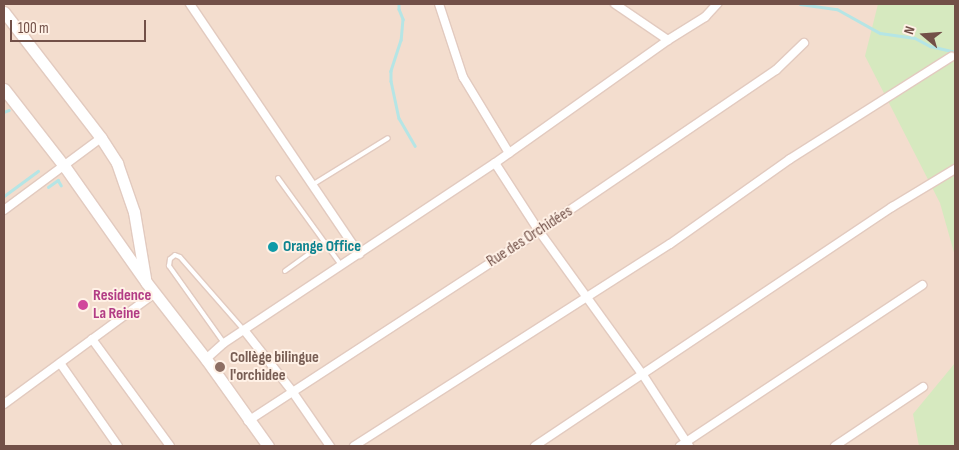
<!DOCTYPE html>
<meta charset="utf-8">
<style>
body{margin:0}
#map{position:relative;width:959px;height:450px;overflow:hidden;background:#fcede0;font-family:"Sofia Sans Condensed",sans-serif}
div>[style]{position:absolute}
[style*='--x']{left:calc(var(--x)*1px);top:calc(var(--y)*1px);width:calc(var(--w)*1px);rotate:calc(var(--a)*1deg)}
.residential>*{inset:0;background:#f3ddce;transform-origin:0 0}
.green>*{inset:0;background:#d6e9bf}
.stream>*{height:2.5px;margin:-1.25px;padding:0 1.25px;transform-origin:1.25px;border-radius:1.25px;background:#b5e5e5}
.roads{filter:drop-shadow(1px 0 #e2cabf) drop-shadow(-1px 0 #e2cabf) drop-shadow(0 1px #e2cabf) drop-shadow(0 -1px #e2cabf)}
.lane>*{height:4px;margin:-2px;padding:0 2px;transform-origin:2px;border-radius:2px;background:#fff}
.street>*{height:8px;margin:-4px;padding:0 4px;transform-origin:4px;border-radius:4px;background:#fff}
.secondary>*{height:11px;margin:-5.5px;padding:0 5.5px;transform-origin:5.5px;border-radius:5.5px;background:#fff}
.dots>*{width:14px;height:14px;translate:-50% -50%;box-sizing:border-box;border:2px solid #fff1e6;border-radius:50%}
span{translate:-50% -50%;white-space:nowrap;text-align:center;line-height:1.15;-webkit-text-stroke:4px #fff1e6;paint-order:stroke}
.street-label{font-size:16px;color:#725048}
.culture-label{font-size:16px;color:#0d838f;font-weight:700}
.left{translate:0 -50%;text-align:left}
.hotel-label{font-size:16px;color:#b23c85;font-weight:700}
.education-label{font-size:16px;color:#785e54;font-weight:700}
.frame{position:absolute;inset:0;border:5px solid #725048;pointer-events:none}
.north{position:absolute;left:899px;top:10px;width:50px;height:50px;-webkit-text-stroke:4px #fff1e6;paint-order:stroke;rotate:288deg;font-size:14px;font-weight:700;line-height:20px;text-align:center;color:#725048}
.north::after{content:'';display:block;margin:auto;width:18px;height:22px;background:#725048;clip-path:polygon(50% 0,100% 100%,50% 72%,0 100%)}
.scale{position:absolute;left:10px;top:20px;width:136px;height:22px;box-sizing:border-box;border:2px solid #725048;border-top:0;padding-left:6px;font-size:15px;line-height:18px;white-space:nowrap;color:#725048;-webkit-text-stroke:4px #fff1e6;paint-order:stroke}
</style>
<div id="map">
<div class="residential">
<i style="left:4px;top:4px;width:951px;height:442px"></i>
</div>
<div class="green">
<i style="clip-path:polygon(878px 4px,955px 4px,955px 256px,940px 203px,865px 56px)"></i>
<i style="clip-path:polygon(955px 363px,955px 446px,919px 446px,913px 414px)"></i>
</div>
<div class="stream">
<i style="--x:399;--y:4;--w:5;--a:90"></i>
<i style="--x:399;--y:9;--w:11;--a:68"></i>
<i style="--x:403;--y:19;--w:21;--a:95"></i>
<i style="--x:401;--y:40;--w:33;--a:108"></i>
<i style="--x:391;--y:71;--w:10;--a:90"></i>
<i style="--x:391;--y:81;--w:38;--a:78"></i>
<i style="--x:399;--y:118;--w:32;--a:60"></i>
<i style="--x:800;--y:4;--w:37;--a:8"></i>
<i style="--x:837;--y:9;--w:49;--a:29.2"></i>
<i style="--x:880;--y:33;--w:35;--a:8"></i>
<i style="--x:915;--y:38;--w:17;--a:28"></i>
<i style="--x:930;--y:46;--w:26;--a:13"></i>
<i style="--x:4;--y:112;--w:5;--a:-22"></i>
<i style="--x:48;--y:187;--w:12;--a:-35"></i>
<i style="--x:58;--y:180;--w:6;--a:59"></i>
<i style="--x:4;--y:196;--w:42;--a:-36.3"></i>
</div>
<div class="roads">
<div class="lane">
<i style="--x:278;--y:178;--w:107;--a:54.1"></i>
<i style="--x:312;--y:185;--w:89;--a:-31.7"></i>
<i style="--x:285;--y:271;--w:49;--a:-35.9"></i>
<i style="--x:224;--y:343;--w:95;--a:-125.5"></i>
<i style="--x:169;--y:266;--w:7;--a:-82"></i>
<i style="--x:170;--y:259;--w:6;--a:-39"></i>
<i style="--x:175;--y:255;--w:5;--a:22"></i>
<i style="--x:180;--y:257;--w:97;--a:48.8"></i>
</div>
<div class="street">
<i style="--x:190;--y:4;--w:302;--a:55.9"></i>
<i style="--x:439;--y:4;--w:77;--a:71.8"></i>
<i style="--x:463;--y:77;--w:89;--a:58.8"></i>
<i style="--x:615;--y:4;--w:64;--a:34.2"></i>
<i style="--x:495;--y:163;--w:81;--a:57.1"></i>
<i style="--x:539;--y:231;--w:178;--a:54.2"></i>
<i style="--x:643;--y:375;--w:85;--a:57.1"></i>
<i style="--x:4;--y:210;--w:121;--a:-36.6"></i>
<i style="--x:244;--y:330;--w:78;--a:51.8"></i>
<i style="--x:292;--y:391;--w:67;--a:55.4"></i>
<i style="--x:92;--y:339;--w:132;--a:53.9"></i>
<i style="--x:206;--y:359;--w:24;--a:-42"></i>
<i style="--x:224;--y:343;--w:325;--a:-33.6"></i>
<i style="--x:495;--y:163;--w:212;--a:-35.4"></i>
<i style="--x:668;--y:40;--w:44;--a:-31.9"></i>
<i style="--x:705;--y:17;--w:18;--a:-47"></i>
<i style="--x:60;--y:363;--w:101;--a:55.1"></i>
<i style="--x:4;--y:404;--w:186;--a:-36.3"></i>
<i style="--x:248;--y:421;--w:348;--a:-33.1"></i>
<i style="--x:539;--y:231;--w:287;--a:-34.2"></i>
<i style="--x:776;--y:70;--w:39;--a:-44"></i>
<i style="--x:354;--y:446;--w:375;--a:-32.6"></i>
<i style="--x:670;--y:244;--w:147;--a:-35.3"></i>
<i style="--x:790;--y:159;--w:191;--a:-32.4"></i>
<i style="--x:535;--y:446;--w:430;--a:-33.8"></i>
<i style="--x:892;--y:207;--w:74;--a:-31.1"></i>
<i style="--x:680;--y:446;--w:291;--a:-33.6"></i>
<i style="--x:835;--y:446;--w:106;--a:-33.8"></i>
</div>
<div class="secondary">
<i style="--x:4;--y:12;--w:159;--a:52.4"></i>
<i style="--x:101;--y:138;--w:30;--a:57"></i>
<i style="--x:117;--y:163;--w:52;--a:70.9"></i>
<i style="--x:134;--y:212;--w:67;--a:80.5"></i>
<i style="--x:4;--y:89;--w:99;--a:52"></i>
<i style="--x:65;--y:167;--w:141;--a:54.8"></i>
<i style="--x:146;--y:282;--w:98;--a:52.1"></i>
<i style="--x:206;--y:359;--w:107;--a:54.5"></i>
</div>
</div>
<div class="dots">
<i style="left:273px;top:247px;background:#0f9aa8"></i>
<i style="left:83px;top:305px;background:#d1479c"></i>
<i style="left:220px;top:367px;background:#8d6e63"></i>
</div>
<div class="street-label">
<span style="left:530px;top:237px;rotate:-33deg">Rue des Orchidées</span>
</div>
<div class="culture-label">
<span class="left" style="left:283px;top:247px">Orange Office</span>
</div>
<div class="hotel-label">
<span class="left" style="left:93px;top:305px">Residence<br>La Reine</span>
</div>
<div class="education-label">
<span class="left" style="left:230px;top:367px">Collège bilingue<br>l'orchidee</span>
</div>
<div class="frame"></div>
<div class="north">N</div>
<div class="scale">100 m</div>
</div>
